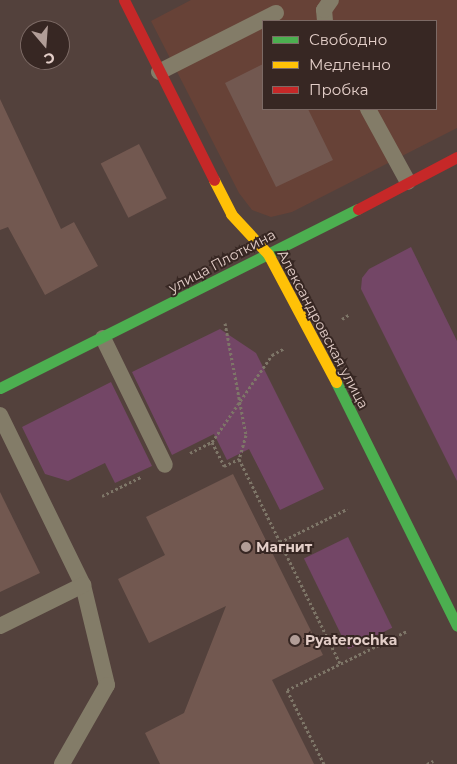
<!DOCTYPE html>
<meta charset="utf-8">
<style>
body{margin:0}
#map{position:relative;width:457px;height:764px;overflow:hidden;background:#53413c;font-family:Montserrat,sans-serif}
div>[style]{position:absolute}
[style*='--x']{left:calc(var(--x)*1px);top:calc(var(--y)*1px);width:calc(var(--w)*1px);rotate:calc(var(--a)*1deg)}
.built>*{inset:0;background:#674237}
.green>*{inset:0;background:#734666;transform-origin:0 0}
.building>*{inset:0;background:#725850;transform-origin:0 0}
.path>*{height:3px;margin-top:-1.5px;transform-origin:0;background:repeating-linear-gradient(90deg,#7e7668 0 2.5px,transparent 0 5px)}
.lane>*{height:16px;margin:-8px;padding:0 8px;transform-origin:8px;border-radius:8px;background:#837c68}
.fast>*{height:11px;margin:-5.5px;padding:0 5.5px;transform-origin:5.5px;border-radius:5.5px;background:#4caf50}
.slow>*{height:11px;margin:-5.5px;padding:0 5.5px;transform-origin:5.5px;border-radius:5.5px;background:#ffc107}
.jam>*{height:11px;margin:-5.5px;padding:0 5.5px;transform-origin:5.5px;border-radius:5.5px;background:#c62828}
.dots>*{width:14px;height:14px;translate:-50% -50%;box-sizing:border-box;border:2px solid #372723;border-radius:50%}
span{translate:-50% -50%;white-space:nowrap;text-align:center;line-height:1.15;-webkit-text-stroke:4px #372723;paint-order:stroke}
.street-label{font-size:14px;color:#e3cec8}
.poi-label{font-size:14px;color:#e3cec8;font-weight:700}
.left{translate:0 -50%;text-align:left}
.legend{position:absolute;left:262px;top:20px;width:175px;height:90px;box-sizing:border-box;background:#372723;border:1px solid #7c6a65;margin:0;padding:6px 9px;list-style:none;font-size:15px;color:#e3cec8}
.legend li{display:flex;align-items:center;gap:10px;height:25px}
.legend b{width:25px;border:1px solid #7c6a65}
.north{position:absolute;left:20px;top:20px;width:50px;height:50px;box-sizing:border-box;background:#372723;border:1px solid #7c6a65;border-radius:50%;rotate:162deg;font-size:14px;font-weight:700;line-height:20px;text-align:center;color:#e3cec8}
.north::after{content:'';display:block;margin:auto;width:18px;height:22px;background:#b19d97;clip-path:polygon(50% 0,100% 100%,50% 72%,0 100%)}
</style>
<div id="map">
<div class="built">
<i style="clip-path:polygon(evenodd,191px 0,457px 0,457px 128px,292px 212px,271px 217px,252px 210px,239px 193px,151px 21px,191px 0,263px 21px,436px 21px,436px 109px,263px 109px,263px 21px)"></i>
</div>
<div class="green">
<i style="clip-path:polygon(411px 247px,457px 341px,457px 481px,361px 289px,362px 278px,369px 269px)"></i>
<i style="clip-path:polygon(220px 329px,256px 353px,324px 489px,280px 510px,249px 449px,227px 460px,214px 434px,172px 455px,132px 372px)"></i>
<i style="clip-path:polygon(111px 382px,152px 466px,115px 483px,105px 463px,68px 481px,45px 474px,22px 427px)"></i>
<i style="left:348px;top:537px;width:101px;height:49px;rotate:64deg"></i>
</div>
<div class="building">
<i style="clip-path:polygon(263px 64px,263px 109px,308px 109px,333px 160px,276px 187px,225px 83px)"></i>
<i style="clip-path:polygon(0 99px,61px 229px,74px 222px,98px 266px,45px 295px,8px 227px,0 230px)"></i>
<i style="left:139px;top:144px;width:61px;height:43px;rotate:63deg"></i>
<i style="clip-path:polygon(233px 474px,323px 655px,272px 680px,314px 764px,160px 764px,145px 733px,184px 713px,226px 606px,149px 643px,118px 579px,165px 555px,146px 517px)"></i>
<i style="clip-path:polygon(0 492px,40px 573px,0 592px)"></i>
</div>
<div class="path">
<i style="--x:342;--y:319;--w:9;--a:-32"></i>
<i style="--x:225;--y:323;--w:114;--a:79.4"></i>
<i style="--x:246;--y:435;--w:25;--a:106"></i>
<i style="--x:239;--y:459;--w:228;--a:63.7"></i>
<i style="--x:212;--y:442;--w:106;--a:-55.4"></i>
<i style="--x:272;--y:355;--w:13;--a:-29"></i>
<i style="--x:190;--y:453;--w:25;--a:-27"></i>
<i style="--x:212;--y:442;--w:27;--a:63"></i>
<i style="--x:224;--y:466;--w:17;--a:-25"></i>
<i style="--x:102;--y:496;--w:43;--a:-26"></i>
<i style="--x:280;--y:542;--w:75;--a:-26.2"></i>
<i style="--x:324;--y:764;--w:83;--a:-116.6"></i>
<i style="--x:287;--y:690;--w:134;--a:-26.2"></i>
<i style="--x:427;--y:764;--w:7;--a:-27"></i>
</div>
<div class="lane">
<i style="--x:325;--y:21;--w:11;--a:-95"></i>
<i style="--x:324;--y:10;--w:12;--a:-55"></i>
<i style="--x:159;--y:72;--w:131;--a:-26.8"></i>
<i style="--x:368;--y:109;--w:83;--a:61.3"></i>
<i style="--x:103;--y:338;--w:141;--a:64"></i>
<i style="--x:0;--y:415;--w:189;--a:64"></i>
<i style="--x:83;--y:585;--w:103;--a:76.5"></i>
<i style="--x:107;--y:685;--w:91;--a:119.7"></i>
<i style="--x:0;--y:626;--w:93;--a:-26.3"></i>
</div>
<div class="fast">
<i style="--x:336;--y:382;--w:272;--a:63.6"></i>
<i style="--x:0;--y:388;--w:400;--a:-26.6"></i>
</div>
<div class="slow">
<i style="--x:214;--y:180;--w:38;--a:63"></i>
<i style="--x:231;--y:214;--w:54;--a:47.2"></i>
<i style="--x:268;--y:254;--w:145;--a:62"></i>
</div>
<div class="jam">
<i style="--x:124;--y:0;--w:201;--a:63.4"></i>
<i style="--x:358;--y:209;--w:112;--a:-27.7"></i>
</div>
<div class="dots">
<i style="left:246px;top:547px;background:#b19d97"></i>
<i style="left:295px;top:640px;background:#b19d97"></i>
</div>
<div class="street-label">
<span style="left:222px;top:261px;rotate:-28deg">улица Плоткина</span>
<span style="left:323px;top:329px;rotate:62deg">Александровская улица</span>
</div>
<div class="poi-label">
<span class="left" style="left:256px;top:547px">Магнит</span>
<span class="left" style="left:305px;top:640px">Pyaterochka</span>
</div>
<ul class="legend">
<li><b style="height:6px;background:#4caf50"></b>Свободно</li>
<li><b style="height:6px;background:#ffc107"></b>Медленно</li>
<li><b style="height:6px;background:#c62828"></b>Пробка</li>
</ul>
<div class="north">С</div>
</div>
